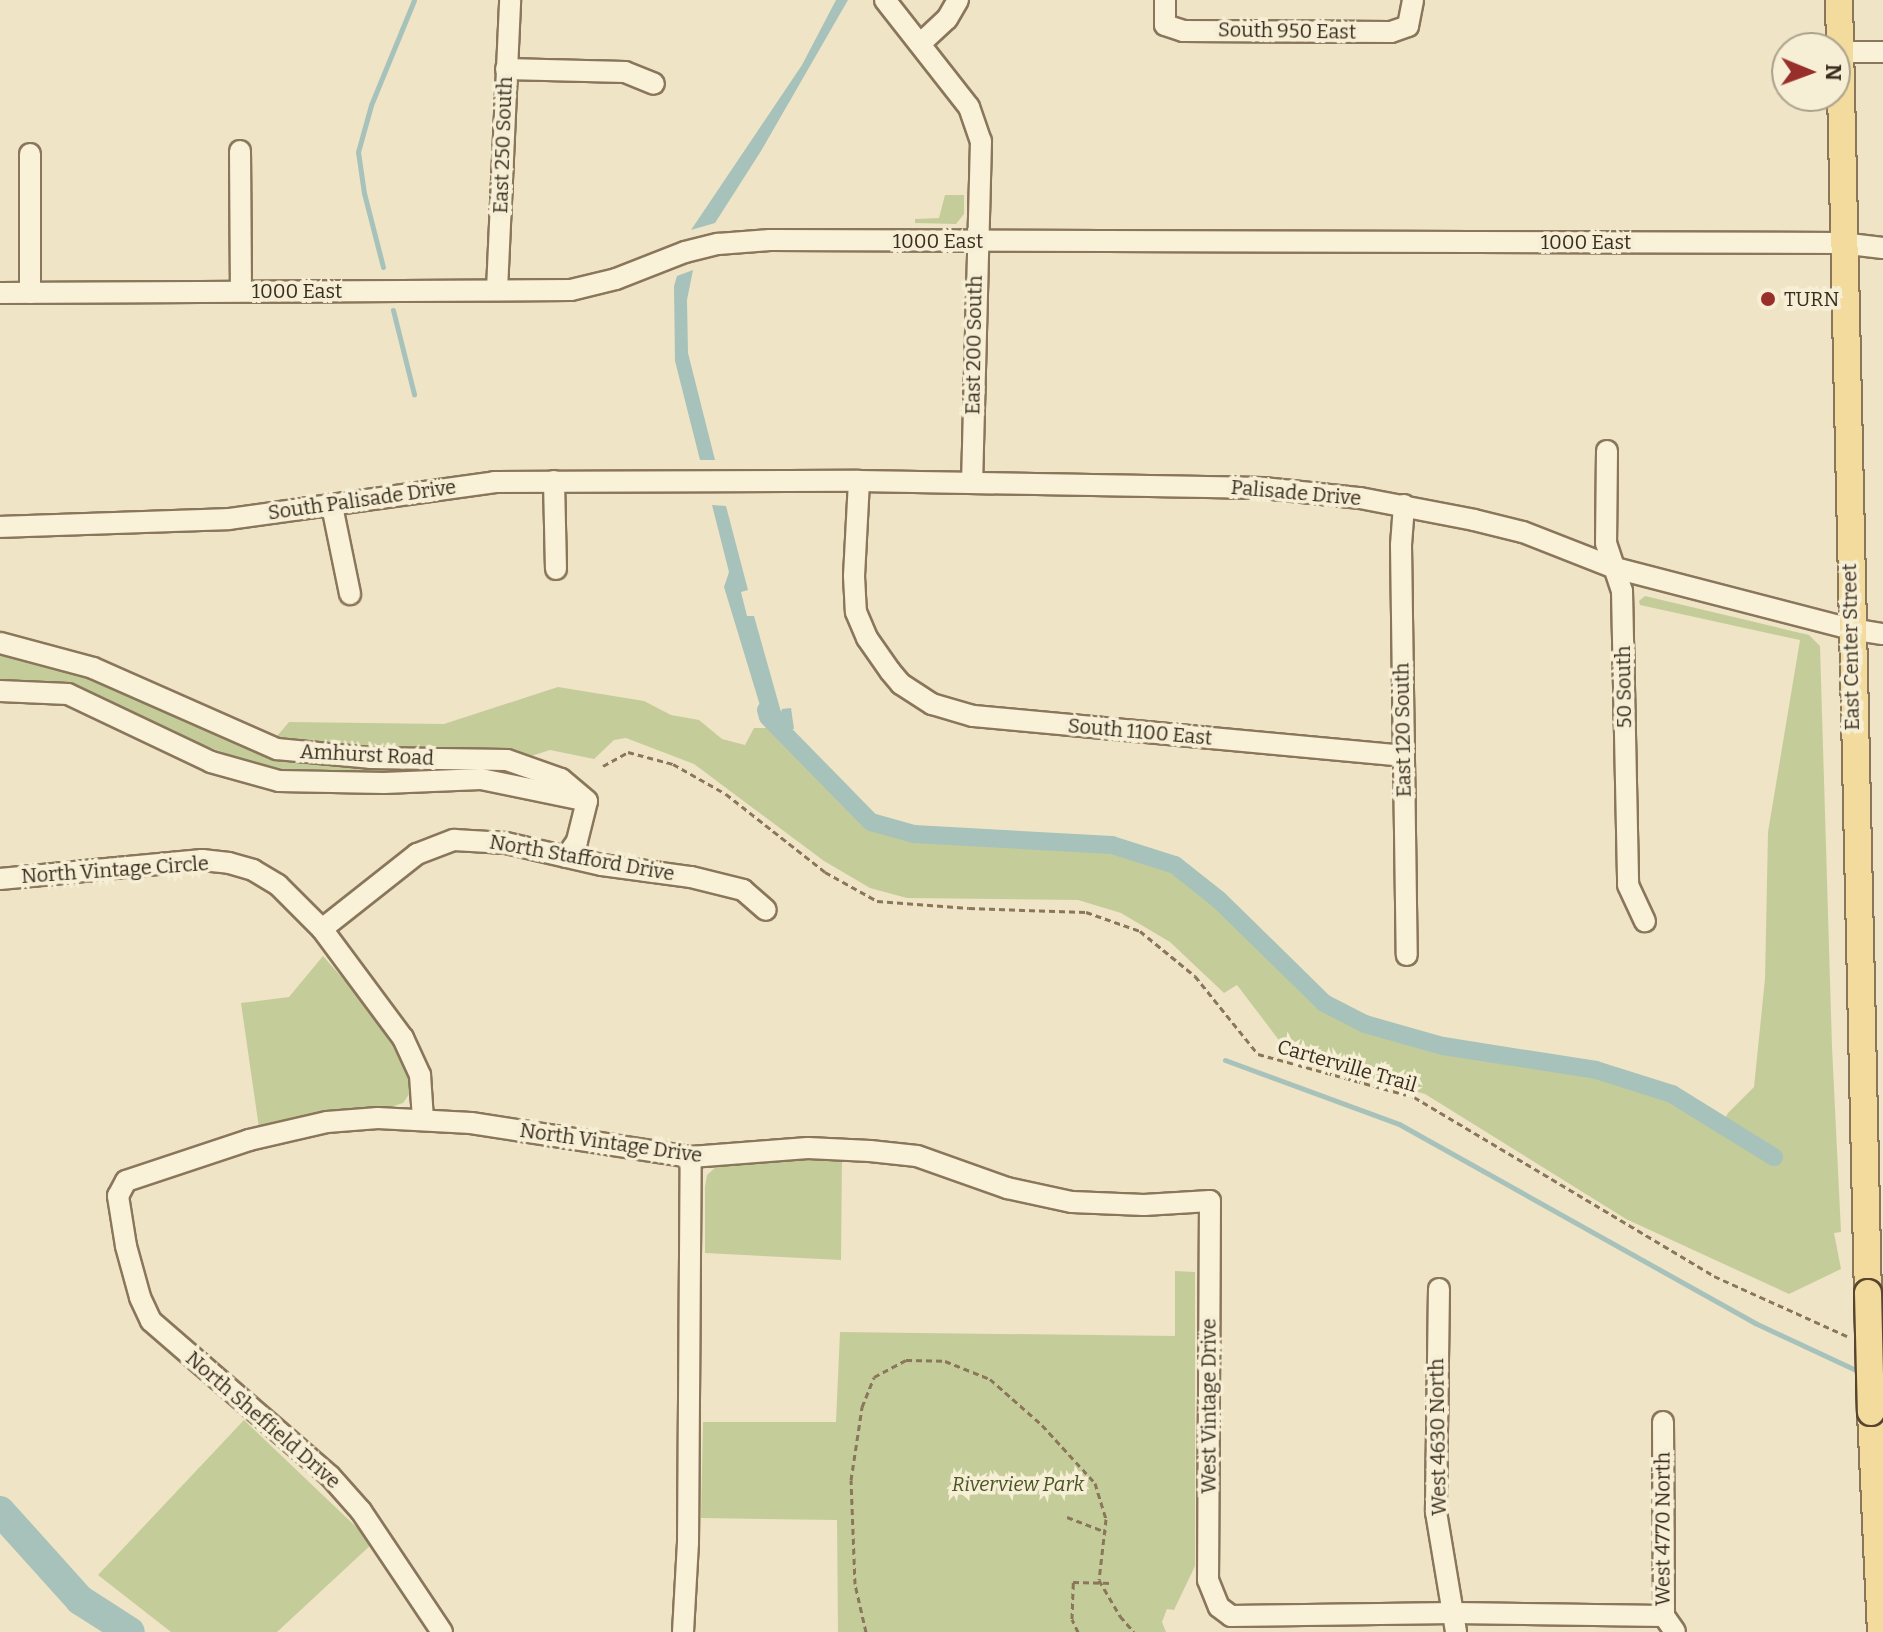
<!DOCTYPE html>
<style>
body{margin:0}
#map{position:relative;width:1883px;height:1632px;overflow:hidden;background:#efe4c5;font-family:Bitter,serif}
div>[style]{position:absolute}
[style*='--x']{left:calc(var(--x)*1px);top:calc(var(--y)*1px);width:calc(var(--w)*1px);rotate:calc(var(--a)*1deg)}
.green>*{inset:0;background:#c4cd99}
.water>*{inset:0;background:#a7c2bb}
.stream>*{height:5px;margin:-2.5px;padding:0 2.5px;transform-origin:2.5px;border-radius:2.5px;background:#a7c2bb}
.canal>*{height:18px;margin:-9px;padding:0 9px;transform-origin:9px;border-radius:9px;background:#a7c2bb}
.river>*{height:30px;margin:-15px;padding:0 15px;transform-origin:15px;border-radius:15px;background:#a7c2bb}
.path>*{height:3px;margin-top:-1.5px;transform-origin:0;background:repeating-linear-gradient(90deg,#8a765b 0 6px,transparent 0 10px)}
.roads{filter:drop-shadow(2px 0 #8a765b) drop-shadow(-2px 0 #8a765b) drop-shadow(0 2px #8a765b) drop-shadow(0 -2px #8a765b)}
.minor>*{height:20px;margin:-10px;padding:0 10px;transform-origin:10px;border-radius:10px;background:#f9f1d8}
.major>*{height:26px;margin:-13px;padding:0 13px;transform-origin:13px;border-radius:13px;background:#f2db9d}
.bridges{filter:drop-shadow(2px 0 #58442f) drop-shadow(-2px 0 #58442f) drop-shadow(0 2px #58442f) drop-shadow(0 -2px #58442f)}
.major-bridge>*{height:26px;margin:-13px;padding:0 13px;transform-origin:13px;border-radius:13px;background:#f2db9d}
.dots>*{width:22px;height:22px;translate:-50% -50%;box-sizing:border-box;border:4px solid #f6eed5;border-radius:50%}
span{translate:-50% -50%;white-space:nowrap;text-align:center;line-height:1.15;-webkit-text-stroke:7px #f6eed5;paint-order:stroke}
.street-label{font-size:20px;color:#3a2d1f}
.poi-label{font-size:20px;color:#3a2d1f}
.left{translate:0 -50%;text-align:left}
.park-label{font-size:20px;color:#485625;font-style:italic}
.north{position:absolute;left:1771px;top:32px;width:80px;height:80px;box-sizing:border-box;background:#f6eed5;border:2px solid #aba18c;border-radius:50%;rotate:91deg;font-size:22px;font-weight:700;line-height:32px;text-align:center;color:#3a2d1f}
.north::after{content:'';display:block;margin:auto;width:28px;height:36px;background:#992f2a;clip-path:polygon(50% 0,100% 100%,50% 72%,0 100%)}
</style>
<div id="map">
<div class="green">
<i style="clip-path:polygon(945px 195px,964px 195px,964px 214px,956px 224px,915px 223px,915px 219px,939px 218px)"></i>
<i style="clip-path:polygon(1645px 596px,1809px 635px,1820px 646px,1832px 1047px,1841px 1232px,1834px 1233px,1841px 1269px,1789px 1294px,1626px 1219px,1425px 1094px,1291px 1056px,1237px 985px,1224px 993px,1170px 942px,1121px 913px,1078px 900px,907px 898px,870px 888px,824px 861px,694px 764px,626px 738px,614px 740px,594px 759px,550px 750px,469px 776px,279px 775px,60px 687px,0 682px,0 652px,96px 675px,266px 749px,289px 722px,444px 724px,558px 687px,644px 701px,671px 715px,699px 720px,722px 739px,745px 745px,754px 728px,771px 728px,856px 815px,894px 834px,1109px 850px,1168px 868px,1200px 890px,1323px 1008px,1384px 1034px,1500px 1060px,1595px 1073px,1669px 1100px,1719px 1129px,1728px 1113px,1754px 1087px,1765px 979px,1768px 832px,1800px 640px,1640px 605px,1639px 601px)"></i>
<i style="clip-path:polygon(323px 956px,401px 1045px,414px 1082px,410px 1093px,403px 1103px,384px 1109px,259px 1128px,241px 1003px,289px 997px)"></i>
<i style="clip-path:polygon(819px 1156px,842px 1158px,841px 1260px,705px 1253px,705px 1187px,707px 1175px,716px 1167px,725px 1163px)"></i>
<i style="clip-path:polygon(1175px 1271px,1195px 1272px,1195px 1566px,1174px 1610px,1167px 1609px,1162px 1622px,1166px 1632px,838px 1632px,837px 1520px,701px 1518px,703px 1422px,836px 1422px,840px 1332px,1175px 1336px)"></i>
<i style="clip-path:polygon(244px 1420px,373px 1543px,277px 1632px,171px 1632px,98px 1575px)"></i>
</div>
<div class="water">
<i style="clip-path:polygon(836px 0,848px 0,761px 151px,715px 223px,691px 230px,802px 65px)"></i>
<i style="clip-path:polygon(693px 270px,687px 300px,688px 353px,715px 460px,700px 460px,675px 361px,674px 286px,677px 276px)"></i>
<i style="clip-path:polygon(712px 505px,726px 506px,748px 590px,741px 592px,747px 616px,754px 616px,781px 712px,782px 709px,791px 708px,794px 729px,771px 728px,762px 712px,724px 587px,729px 572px)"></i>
</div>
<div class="stream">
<i style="--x:383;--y:267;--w:76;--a:-104.4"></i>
<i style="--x:364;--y:193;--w:41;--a:-98.3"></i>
<i style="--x:358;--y:152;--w:49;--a:-74.5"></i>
<i style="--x:371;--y:105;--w:113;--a:-67.7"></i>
<i style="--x:393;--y:310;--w:87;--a:76"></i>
<i style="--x:1225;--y:1060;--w:185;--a:20.2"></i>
<i style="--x:1399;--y:1124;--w:408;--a:29.2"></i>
<i style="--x:1755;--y:1323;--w:116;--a:25"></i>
</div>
<div class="canal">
<i style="--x:766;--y:710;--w:7;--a:74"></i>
<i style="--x:768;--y:717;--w:147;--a:45.6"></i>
<i style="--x:871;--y:822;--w:45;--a:15.6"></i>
<i style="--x:914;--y:834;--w:198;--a:3.2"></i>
<i style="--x:1112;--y:845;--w:66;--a:17.6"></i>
<i style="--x:1175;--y:865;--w:56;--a:38.5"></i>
<i style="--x:1219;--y:900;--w:147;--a:44.4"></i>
<i style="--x:1324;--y:1003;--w:46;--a:27.1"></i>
<i style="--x:1365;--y:1024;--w:81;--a:15.8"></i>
<i style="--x:1443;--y:1046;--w:155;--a:8.9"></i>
<i style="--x:1596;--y:1070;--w:80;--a:17.5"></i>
<i style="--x:1672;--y:1094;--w:120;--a:31.7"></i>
</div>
<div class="river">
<i style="--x:0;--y:1511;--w:120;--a:48"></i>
<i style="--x:80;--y:1600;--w:59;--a:32.6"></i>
</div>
<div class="path">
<i style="--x:603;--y:766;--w:29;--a:-29"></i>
<i style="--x:628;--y:752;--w:47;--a:14.9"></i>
<i style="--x:673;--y:764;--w:61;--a:29.5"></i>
<i style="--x:726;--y:794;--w:126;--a:38.2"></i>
<i style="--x:825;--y:872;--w:60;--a:29.1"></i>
<i style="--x:877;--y:901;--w:92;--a:4.4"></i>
<i style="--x:969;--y:908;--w:117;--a:2"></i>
<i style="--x:1086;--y:912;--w:57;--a:19.4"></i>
<i style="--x:1140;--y:931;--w:71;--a:39.3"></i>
<i style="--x:1195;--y:976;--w:100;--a:51.1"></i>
<i style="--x:1258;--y:1054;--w:162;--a:15.4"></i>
<i style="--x:1414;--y:1097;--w:349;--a:30.8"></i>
<i style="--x:1714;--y:1276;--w:146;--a:24.3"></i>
<i style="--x:1067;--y:1517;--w:42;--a:21"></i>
<i style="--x:866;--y:1632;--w:49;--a:-102.9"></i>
<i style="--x:855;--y:1584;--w:104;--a:-92.2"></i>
<i style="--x:851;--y:1480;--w:74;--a:-81.4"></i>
<i style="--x:862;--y:1407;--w:32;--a:-68"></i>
<i style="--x:874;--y:1377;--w:36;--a:-28"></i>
<i style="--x:906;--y:1360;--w:39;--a:1"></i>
<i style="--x:945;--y:1361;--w:48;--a:21.8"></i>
<i style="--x:990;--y:1379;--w:69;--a:41.5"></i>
<i style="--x:1042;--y:1425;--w:79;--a:47.6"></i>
<i style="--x:1095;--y:1483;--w:38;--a:73"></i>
<i style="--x:1106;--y:1519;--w:61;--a:96.5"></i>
<i style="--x:1099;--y:1580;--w:42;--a:59.7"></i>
<i style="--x:1120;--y:1616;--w:21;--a:49"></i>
<i style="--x:1078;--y:1632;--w:14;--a:-115"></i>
<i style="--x:1072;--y:1619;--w:37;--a:-88"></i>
<i style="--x:1073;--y:1582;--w:40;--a:1.4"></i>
</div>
<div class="roads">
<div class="minor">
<i style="--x:885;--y:0;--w:136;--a:51.9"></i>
<i style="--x:969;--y:107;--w:36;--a:71"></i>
<i style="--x:981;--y:141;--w:342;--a:91.5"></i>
<i style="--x:1165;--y:0;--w:25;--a:90"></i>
<i style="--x:1165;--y:25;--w:19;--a:18"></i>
<i style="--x:1183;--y:31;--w:208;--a:0.3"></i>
<i style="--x:1391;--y:32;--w:18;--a:-19"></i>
<i style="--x:1408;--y:26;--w:26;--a:-79"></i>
<i style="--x:921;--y:43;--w:35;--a:-43"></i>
<i style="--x:947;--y:19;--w:22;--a:-60"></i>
<i style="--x:1839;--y:52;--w:44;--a:0"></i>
<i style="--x:506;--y:69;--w:119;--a:1.4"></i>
<i style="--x:625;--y:72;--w:31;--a:22"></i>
<i style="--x:240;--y:151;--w:140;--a:89.6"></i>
<i style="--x:497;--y:290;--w:290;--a:-87.4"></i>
<i style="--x:0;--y:293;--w:571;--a:-0.3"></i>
<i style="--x:571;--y:290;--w:46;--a:-13.7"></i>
<i style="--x:616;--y:279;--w:74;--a:-21.4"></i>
<i style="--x:685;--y:252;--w:34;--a:-14"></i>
<i style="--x:718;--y:244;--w:52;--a:-4.4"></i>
<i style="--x:770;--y:240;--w:1071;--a:0.16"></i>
<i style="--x:1841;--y:243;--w:42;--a:6.8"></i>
<i style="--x:30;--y:293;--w:139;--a:-90"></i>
<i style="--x:1607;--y:451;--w:92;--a:90.6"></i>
<i style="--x:1606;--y:543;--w:51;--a:71.6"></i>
<i style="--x:1622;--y:591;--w:294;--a:88.8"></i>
<i style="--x:1628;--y:885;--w:40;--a:65"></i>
<i style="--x:554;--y:481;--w:88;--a:88.7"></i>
<i style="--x:859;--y:481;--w:95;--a:93"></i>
<i style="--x:854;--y:576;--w:36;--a:87"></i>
<i style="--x:856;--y:612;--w:28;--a:67"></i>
<i style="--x:867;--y:638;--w:40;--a:55.1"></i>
<i style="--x:890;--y:671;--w:17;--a:50"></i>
<i style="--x:901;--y:684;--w:37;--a:33"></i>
<i style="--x:932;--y:704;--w:43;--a:16.3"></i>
<i style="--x:973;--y:716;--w:432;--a:5.3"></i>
<i style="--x:1404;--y:505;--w:40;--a:94.3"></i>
<i style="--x:1401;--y:545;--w:410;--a:89.2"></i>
<i style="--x:332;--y:506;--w:90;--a:78.4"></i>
<i style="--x:0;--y:527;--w:229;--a:-2"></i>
<i style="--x:229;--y:519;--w:268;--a:-7.9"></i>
<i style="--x:494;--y:482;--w:365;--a:-0.2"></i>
<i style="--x:859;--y:481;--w:404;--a:1"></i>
<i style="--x:1263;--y:488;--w:98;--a:5.9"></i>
<i style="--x:1360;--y:498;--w:116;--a:10.9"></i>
<i style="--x:1474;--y:520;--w:50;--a:13.8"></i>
<i style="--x:1523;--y:532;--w:99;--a:21.4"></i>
<i style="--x:1615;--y:568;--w:244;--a:14.5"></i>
<i style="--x:1851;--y:629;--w:32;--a:9"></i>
<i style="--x:0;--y:643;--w:96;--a:15"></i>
<i style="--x:93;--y:668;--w:201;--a:23.8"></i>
<i style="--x:277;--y:749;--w:93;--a:5.5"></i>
<i style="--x:370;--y:758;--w:137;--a:0.8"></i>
<i style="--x:507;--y:760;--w:57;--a:19.4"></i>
<i style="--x:561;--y:779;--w:34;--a:40"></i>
<i style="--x:0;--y:691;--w:68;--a:2.5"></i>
<i style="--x:68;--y:694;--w:158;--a:25.4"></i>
<i style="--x:211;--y:762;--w:71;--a:15.6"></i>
<i style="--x:279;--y:781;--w:105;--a:1.1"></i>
<i style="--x:384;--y:783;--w:97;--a:-2.4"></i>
<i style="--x:481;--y:779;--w:104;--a:11.6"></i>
<i style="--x:566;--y:857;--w:19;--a:-55"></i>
<i style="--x:577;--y:841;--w:41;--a:-76"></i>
<i style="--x:0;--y:879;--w:203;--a:-5.4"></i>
<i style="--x:202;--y:860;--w:27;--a:6"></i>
<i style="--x:229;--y:863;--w:25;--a:16"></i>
<i style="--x:253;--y:870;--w:29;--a:31"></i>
<i style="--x:278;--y:885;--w:62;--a:45"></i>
<i style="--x:322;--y:929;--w:136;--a:53.4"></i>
<i style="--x:403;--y:1038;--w:41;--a:65.3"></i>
<i style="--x:420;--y:1075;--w:44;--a:86.1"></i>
<i style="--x:322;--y:929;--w:121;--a:-38.3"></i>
<i style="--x:417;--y:854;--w:40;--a:-21"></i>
<i style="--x:454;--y:840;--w:52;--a:3.3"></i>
<i style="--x:506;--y:843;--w:98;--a:12.9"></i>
<i style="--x:602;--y:865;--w:90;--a:7.7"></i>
<i style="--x:691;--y:877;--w:54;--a:14"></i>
<i style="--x:743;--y:890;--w:30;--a:41"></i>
<i style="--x:1439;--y:1289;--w:223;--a:90.8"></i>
<i style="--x:1436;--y:1512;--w:122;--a:80.5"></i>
<i style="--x:1663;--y:1422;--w:194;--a:89.7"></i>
<i style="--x:1664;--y:1616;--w:19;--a:55"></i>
<i style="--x:442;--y:1632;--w:146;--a:-123.8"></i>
<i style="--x:361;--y:1511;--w:47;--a:-131.5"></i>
<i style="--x:330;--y:1476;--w:237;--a:-139.1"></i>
<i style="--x:151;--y:1321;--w:26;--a:-115"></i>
<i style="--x:140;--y:1297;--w:53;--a:-105.4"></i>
<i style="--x:126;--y:1246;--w:51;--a:-99.1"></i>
<i style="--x:118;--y:1196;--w:17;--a:-62"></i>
<i style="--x:126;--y:1181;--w:130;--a:-18.4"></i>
<i style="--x:249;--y:1140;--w:80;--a:-13"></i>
<i style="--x:327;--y:1122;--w:51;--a:-4.5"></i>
<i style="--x:378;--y:1118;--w:93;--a:3.1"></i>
<i style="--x:471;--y:1123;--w:223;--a:8.8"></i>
<i style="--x:691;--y:1157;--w:117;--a:-4.4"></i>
<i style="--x:808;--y:1148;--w:62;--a:2.8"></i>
<i style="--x:870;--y:1151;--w:47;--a:6.1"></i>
<i style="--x:917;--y:1156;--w:96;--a:19.6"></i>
<i style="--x:1007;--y:1188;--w:66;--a:12.2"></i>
<i style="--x:1072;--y:1202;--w:72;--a:2.4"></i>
<i style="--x:1144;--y:1205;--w:66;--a:-3.5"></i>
<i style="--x:1210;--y:1201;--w:379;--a:90.3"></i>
<i style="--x:1208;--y:1580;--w:29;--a:68"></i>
<i style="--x:1219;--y:1607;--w:15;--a:37"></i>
<i style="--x:1231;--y:1616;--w:223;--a:-0.8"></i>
<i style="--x:1454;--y:1613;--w:210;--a:0.8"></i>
<i style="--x:683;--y:1632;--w:89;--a:-86.8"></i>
<i style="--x:688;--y:1543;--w:386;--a:-89.6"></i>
</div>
<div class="major">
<i style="--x:1839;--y:0;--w:1293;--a:88.72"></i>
<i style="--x:1871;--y:1412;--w:220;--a:87.4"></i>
</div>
</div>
<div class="bridges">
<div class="major-bridge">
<i style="--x:1868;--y:1293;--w:119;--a:88.6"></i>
</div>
</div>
<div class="dots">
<i style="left:1768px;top:299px;background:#992f2a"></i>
</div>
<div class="street-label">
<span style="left:1287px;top:31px;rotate:1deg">South 950 East</span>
<span style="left:503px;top:145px;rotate:-88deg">East 250 South</span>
<span style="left:938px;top:241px">1000 East</span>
<span style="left:1586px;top:242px">1000 East</span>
<span style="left:297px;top:291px">1000 East</span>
<span style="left:974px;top:345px;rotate:-89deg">East 200 South</span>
<span style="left:1296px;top:493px;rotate:5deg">Palisade Drive</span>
<span style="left:362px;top:500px;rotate:-8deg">South Palisade Drive</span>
<span style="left:1851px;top:647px;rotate:-91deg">East Center Street</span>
<span style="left:1624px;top:687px;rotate:-91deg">50 South</span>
<span style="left:1403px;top:730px;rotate:-91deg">East 120 South</span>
<span style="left:1140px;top:732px;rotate:5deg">South 1100 East</span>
<span style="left:367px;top:755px;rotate:3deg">Amhurst Road</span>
<span style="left:582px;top:858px;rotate:10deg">North Stafford Drive</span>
<span style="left:115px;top:870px;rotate:-4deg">North Vintage Circle</span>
<span style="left:1347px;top:1066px;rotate:16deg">Carterville Trail</span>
<span style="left:611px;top:1143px;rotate:8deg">North Vintage Drive</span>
<span style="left:1209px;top:1406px;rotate:-90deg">West Vintage Drive</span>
<span style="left:263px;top:1420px;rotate:41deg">North Sheffield Drive</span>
<span style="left:1438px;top:1437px;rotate:-91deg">West 4630 North</span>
<span style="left:1663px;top:1529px;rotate:-90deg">West 4770 North</span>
</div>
<div class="poi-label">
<span class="left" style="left:1784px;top:299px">TURN</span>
</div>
<div class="park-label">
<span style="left:1018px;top:1484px">Riverview Park</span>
</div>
<div class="north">N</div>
</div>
